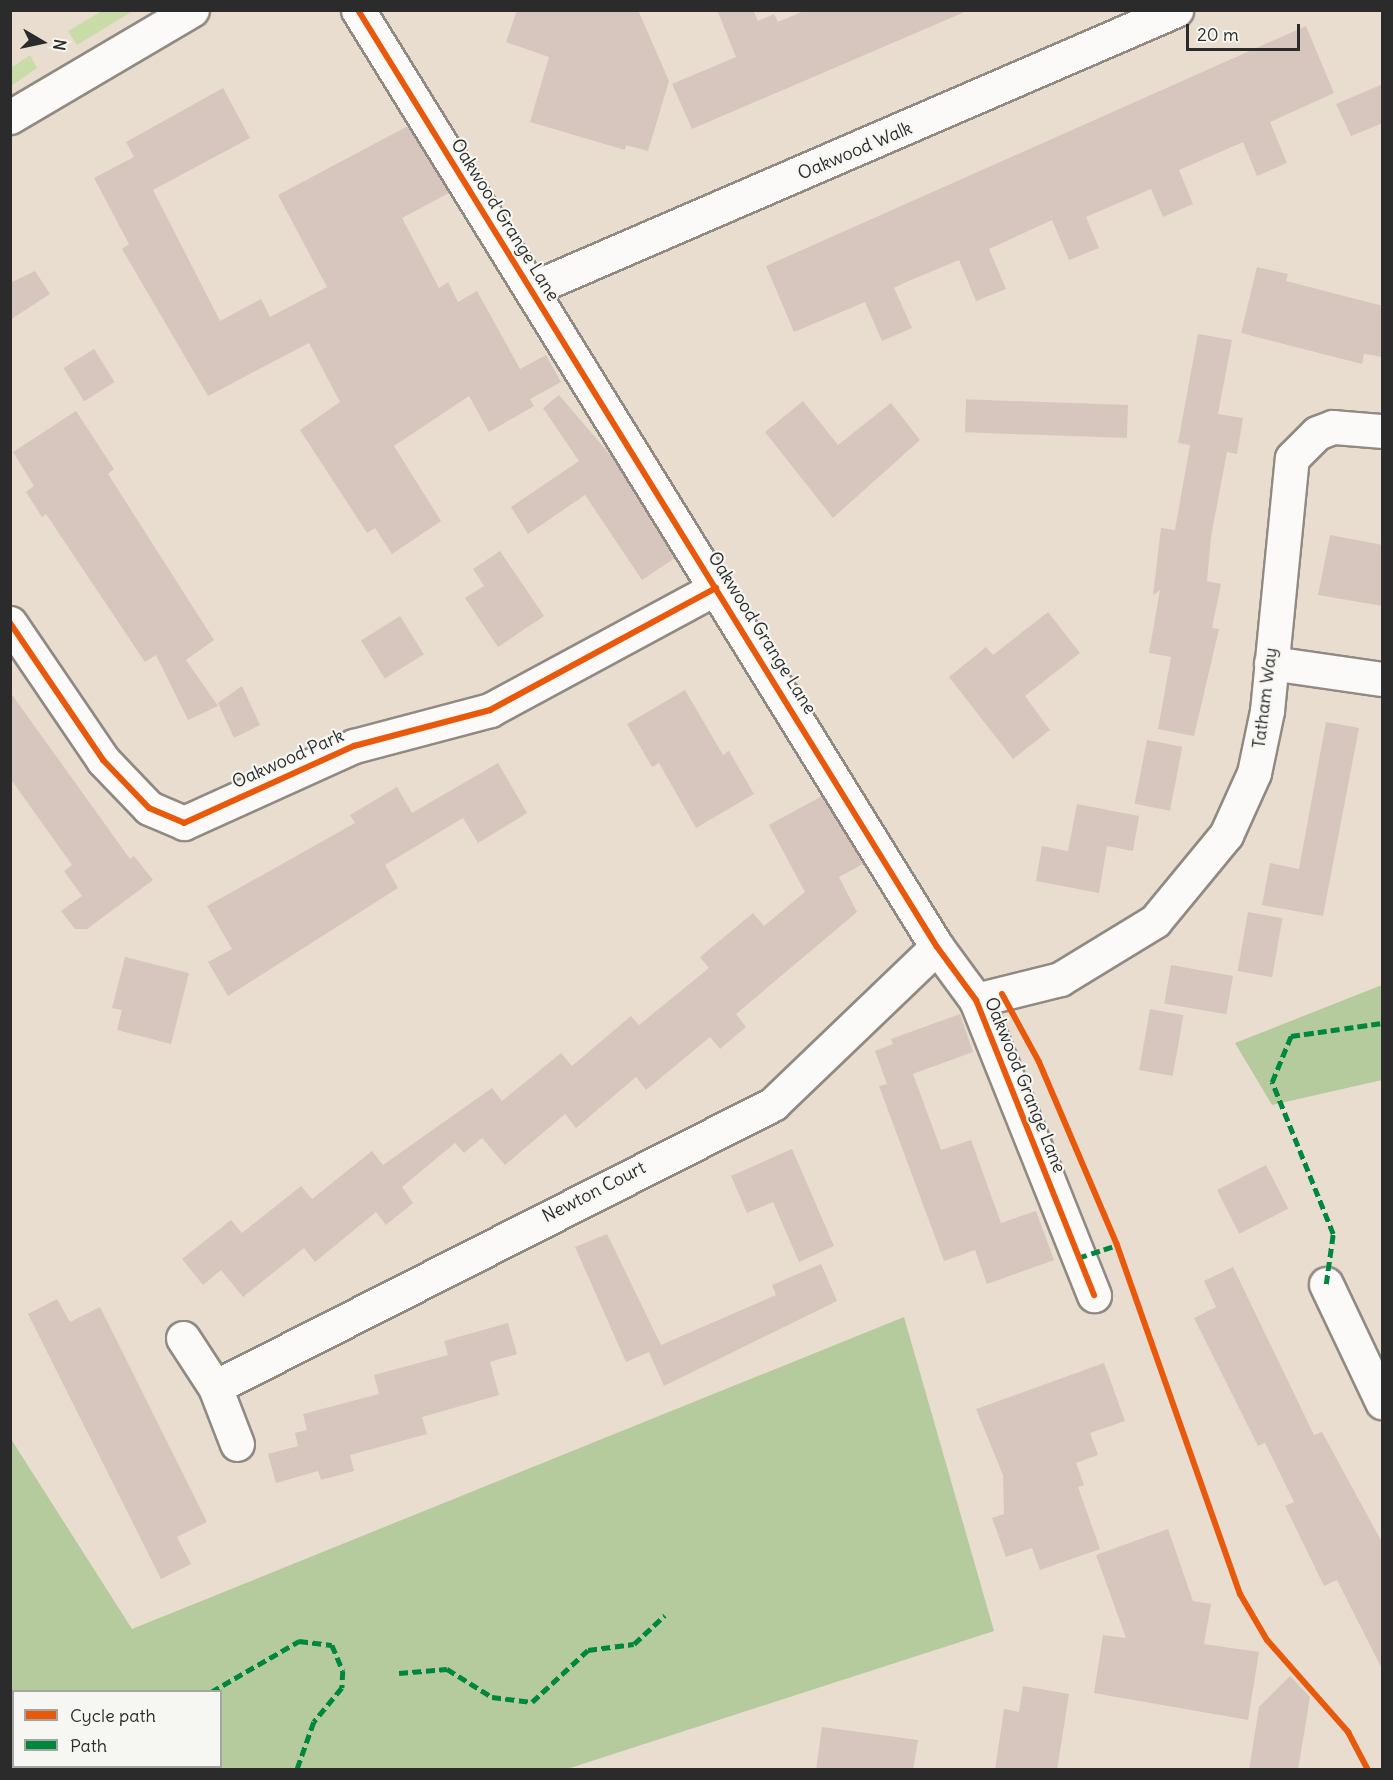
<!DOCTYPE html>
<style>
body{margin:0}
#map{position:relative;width:1393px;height:1780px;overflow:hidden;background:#e9ddcf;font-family:Delius,sans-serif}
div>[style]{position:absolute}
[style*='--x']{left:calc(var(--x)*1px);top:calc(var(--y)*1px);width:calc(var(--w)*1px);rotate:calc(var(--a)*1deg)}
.green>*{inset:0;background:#c9dca8}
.forest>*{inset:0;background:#b5ca9d}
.building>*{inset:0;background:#d6c6be;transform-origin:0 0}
.roads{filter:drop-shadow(2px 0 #908a83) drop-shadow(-2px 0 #908a83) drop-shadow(0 2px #908a83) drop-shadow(0 -2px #908a83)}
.minor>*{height:33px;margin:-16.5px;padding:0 16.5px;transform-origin:16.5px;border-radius:16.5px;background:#fcfaf8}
.quiet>*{height:4.5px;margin-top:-2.25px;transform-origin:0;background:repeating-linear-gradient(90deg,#00873e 0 9px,transparent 0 13.5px)}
.cycleway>*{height:6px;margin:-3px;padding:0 3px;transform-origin:3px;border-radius:3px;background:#e8590c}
span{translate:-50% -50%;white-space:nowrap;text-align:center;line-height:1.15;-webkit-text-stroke:4.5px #f6f6f2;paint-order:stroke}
.street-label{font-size:18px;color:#2b2b2b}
.frame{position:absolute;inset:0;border:12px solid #2b2b2b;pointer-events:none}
.legend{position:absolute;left:12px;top:1690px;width:210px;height:78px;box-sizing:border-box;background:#f6f6f2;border:2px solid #a5a5a2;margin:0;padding:8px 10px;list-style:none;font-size:18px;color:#2b2b2b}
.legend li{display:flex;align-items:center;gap:12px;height:30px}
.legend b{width:30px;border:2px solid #a5a5a2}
.north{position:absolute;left:12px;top:12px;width:60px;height:60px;-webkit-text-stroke:4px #f6f6f2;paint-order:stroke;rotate:99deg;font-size:16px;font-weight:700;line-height:24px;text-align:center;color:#2b2b2b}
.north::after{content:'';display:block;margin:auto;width:21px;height:27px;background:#2b2b2b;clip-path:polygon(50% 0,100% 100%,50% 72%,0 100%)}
.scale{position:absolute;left:1186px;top:24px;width:114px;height:27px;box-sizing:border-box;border:3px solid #2b2b2b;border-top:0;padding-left:8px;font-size:18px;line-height:21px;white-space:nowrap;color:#2b2b2b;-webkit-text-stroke:4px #f6f6f2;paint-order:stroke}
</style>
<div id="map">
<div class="green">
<i style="clip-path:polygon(102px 11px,133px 11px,77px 45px,68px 31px)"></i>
<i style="clip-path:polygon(30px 55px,37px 68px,11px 86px,11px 68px)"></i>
</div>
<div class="forest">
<i style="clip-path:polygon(1382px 985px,1382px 1080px,1272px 1105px,1235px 1043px)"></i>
<i style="clip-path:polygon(evenodd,904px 1317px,994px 1631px,567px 1769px,11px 1769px,11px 1439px,132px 1629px,904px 1317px,14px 1692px,220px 1692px,220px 1766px,14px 1766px,14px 1692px)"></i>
</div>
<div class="building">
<i style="clip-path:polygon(517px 10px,638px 10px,669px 81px,648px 151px,626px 145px,625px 150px,530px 122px,549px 57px,506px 42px)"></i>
<i style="clip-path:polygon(717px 10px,753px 10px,758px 21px,774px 14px,778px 22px,806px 10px,967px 11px,692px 129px,672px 84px,736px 57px)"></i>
<i style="clip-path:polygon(1306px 26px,1334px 93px,1270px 122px,1287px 163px,1257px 176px,1243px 142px,1179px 170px,1193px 204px,1163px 217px,1151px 189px,1086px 217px,1099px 248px,1069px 260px,1052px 220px,989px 249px,1006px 289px,976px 301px,959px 260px,906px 282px,894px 288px,912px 328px,882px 341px,865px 302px,794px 332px,766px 266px)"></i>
<i style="clip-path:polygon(1383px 84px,1383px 123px,1351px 136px,1336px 104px)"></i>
<i style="clip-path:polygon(223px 88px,250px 138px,153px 190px,220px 321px,261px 299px,270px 317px,327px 287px,278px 195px,408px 126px,449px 193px,402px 218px,439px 288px,448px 282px,458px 302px,477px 291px,520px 369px,546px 355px,561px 382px,530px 399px,534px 406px,489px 432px,469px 396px,394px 446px,441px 521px,392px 554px,375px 528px,367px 533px,300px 430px,340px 402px,309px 343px,208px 396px,122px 249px,129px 244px,94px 178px,134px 157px,126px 142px)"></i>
<i style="clip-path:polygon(1257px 267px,1288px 274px,1286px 281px,1383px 306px,1383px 357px,1364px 354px,1362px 364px,1241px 333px)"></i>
<i style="clip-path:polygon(35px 271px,50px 294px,10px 320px,10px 283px)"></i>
<i style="clip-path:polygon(1198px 334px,1232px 340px,1218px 414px,1243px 418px,1237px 454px,1227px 452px,1211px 537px,1207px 581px,1221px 584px,1212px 628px,1219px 629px,1194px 736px,1158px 729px,1171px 657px,1149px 653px,1160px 590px,1153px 595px,1161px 528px,1175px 530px,1190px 445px,1178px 443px)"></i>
<i style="left:94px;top:349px;width:39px;height:36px;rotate:58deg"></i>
<i style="clip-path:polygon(559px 395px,612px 457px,675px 558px,642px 580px,585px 495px,528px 534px,511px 507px,579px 461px,543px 408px)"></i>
<i style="clip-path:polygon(803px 401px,838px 445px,891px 403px,920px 440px,833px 518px,765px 432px)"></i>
<i style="left:1128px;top:405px;width:33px;height:162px;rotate:92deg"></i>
<i style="clip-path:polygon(76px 411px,114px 469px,108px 474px,214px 640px,186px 660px,218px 706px,188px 720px,156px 655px,145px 662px,46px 514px,42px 517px,26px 492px,34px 486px,13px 452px)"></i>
<i style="clip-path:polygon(1330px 535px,1383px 545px,1383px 606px,1318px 595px)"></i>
<i style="clip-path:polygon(500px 551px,544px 616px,498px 647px,465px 598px,484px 586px,473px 569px)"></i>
<i style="clip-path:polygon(1048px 612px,1080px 653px,1025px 696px,1050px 730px,1013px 759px,949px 677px,986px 647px,993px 655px)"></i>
<i style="left:400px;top:616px;width:45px;height:46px;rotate:58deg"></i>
<i style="clip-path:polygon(242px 686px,260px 725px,234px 738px,218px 703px)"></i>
<i style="clip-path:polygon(685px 690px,723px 755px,729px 751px,754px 794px,696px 828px,659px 763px,652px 767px,627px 724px)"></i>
<i style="clip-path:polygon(10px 692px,130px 859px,134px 856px,153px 880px,87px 929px,75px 929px,61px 911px,82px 896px,64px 871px,72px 865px,10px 778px)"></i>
<i style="clip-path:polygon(1326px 722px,1359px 728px,1323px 916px,1262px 905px,1270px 863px,1299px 869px)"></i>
<i style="left:1147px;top:740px;width:36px;height:65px;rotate:11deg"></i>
<i style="clip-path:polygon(498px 763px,527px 813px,478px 843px,463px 818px,385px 865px,398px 888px,228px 996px,208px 962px,232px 949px,207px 906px,355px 823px,350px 815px,397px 787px,412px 813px)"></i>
<i style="clip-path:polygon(822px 796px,863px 864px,839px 877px,857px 912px,736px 1014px,746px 1027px,720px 1049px,710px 1037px,646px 1090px,636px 1077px,576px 1128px,565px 1114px,505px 1165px,482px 1138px,464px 1153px,455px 1143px,402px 1187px,413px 1203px,386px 1225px,376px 1212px,315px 1262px,304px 1248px,243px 1297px,221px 1270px,203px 1285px,182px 1259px,231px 1220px,242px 1233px,301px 1186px,312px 1199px,372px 1151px,383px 1165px,492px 1088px,502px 1101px,561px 1053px,572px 1066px,631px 1016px,639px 1025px,709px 968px,700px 957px,753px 913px,764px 926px,805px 892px,769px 825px)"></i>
<i style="clip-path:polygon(1077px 804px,1139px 816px,1133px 851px,1107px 846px,1099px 893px,1036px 881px,1042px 846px,1068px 851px)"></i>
<i style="left:1248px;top:912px;width:35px;height:60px;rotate:10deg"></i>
<i style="clip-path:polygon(125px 957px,189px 973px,171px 1044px,117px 1030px,122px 1010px,112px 1008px)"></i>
<i style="left:1171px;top:965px;width:63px;height:39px;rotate:10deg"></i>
<i style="left:1150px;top:1009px;width:34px;height:62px;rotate:10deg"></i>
<i style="clip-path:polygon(960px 1014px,973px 1052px,907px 1076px,913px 1074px,941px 1150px,971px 1140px,1001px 1223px,1036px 1211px,1054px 1260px,987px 1284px,975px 1250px,944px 1261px,879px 1086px,887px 1084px,875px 1051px,893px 1044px,891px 1039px)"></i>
<i style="clip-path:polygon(792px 1149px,834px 1246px,799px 1262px,773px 1202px,747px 1213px,731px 1176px)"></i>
<i style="left:1266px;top:1165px;width:49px;height:55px;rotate:63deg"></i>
<i style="clip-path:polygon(607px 1234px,661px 1345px,776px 1295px,772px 1285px,821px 1264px,837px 1301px,664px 1386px,649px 1352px,626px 1362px,575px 1247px)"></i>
<i style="clip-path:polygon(1233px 1267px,1314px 1435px,1322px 1432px,1383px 1544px,1383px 1671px,1337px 1580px,1324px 1586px,1285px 1506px,1294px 1502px,1265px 1443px,1258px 1446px,1194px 1318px,1216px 1307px,1204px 1281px)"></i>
<i style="clip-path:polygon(57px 1299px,70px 1322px,100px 1307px,207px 1522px,177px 1537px,191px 1564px,161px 1579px,28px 1314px)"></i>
<i style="clip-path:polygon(508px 1323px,517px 1354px,490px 1362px,499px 1395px,422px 1417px,427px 1434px,350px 1455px,354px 1471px,321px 1480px,318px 1471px,276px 1483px,268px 1454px,298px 1446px,295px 1433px,307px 1430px,303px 1414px,379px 1394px,374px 1375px,448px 1355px,444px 1341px)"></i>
<i style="clip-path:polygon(1104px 1363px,1125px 1421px,1090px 1433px,1098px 1455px,1076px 1463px,1084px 1485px,1078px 1487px,1100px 1549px,1040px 1570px,1032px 1548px,1006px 1557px,992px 1518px,1004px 1514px,1003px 1475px,976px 1409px)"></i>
<i style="clip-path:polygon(1168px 1529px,1193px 1601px,1211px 1604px,1204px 1644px,1259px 1652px,1248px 1720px,1094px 1693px,1103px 1635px,1126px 1638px,1096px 1555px)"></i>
<i style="clip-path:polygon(1290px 1676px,1310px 1697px,1298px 1770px,1249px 1770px,1259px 1707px)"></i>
<i style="clip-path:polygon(1023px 1686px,1069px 1694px,1057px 1770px,995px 1770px,1004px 1709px,1019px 1712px)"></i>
<i style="clip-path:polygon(822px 1727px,918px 1740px,913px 1770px,816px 1770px)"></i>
</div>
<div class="roads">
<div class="minor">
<i style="--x:358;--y:10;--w:1101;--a:58.29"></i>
<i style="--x:937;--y:947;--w:66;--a:53.7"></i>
<i style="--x:976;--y:1000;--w:318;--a:68.2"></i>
<i style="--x:10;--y:117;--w:211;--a:-30.5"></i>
<i style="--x:531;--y:289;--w:703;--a:-23.39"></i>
<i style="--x:10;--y:623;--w:166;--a:55.8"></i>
<i style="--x:103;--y:760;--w:66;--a:46.2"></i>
<i style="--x:149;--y:808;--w:38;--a:23"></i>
<i style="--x:184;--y:823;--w:187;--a:-24.4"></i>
<i style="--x:354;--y:746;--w:141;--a:-14.8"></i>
<i style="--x:490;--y:710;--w:257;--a:-28.4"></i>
<i style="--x:1271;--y:663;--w:112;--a:8.2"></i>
<i style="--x:976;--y:1000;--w:87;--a:-14"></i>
<i style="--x:1060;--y:979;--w:111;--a:-31.4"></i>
<i style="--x:1155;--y:921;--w:112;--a:-50.5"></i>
<i style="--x:1226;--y:835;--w:68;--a:-65.7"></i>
<i style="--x:1254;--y:773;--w:63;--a:-78.2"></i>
<i style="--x:1267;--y:711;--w:254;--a:-84.4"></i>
<i style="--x:1292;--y:458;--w:35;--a:-45"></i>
<i style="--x:1317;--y:433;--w:17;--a:-21"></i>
<i style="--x:1333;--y:427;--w:49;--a:4.7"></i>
<i style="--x:1326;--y:1284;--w:131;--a:64.6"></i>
<i style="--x:183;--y:1338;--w:59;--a:56.9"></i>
<i style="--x:215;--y:1387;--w:61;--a:68.9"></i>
<i style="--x:215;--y:1387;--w:626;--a:-26.89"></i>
<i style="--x:773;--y:1104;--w:227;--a:-43.8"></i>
</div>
</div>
<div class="quiet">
<i style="--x:1078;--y:1258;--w:41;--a:-18.4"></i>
<i style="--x:1326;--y:1284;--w:50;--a:-82"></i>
<i style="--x:1333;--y:1234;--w:164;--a:-111.9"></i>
<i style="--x:1272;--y:1082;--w:50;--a:-67.6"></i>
<i style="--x:1291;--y:1036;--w:92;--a:-8.1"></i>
<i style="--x:399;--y:1673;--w:48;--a:-4.8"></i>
<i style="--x:447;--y:1669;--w:53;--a:31.9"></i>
<i style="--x:492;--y:1697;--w:40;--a:7.1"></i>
<i style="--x:532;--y:1702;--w:76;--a:-42.9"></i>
<i style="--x:588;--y:1650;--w:46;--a:-7.4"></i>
<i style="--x:634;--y:1644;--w:42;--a:-43.1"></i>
<i style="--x:211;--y:1692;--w:102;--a:-30.1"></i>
<i style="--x:299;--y:1641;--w:33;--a:7"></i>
<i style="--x:332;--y:1645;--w:28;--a:67"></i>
<i style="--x:343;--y:1671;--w:17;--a:93"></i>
<i style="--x:342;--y:1688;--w:44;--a:129.5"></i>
<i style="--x:314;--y:1722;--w:51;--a:109.5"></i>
<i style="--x:66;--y:1770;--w:6;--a:-45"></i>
</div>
<div class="cycleway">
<i style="--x:358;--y:10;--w:1101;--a:58.29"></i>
<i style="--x:937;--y:947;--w:66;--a:53.7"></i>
<i style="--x:976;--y:1000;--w:318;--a:68.2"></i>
<i style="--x:10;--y:623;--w:166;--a:55.8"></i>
<i style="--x:103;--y:760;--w:66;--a:46.2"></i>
<i style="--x:149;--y:808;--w:38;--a:23"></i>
<i style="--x:184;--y:823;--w:187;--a:-24.4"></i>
<i style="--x:354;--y:746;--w:141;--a:-14.8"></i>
<i style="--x:490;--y:710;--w:257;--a:-28.4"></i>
<i style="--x:1002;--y:994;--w:77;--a:61.4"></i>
<i style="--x:1039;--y:1062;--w:199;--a:66.9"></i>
<i style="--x:1117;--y:1245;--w:370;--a:70.6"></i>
<i style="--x:1240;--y:1594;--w:53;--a:59.6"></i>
<i style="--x:1267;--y:1640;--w:123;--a:48.6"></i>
<i style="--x:1348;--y:1732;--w:43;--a:62.2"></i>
</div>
<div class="street-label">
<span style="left:855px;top:151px;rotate:-23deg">Oakwood Walk</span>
<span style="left:505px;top:220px;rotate:58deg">Oakwood Grange Lane</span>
<span style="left:762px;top:633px;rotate:58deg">Oakwood Grange Lane</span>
<span style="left:1265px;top:698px;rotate:-83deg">Tatham Way</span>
<span style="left:288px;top:759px;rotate:-24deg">Oakwood Park</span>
<span style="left:1025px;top:1085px;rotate:68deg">Oakwood Grange Lane</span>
<span style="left:594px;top:1192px;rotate:-27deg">Newton Court</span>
</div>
<div class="frame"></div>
<ul class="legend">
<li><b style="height:8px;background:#e8590c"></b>Cycle path</li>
<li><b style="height:8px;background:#00873e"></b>Path</li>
</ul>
<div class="north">N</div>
<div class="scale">20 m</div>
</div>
